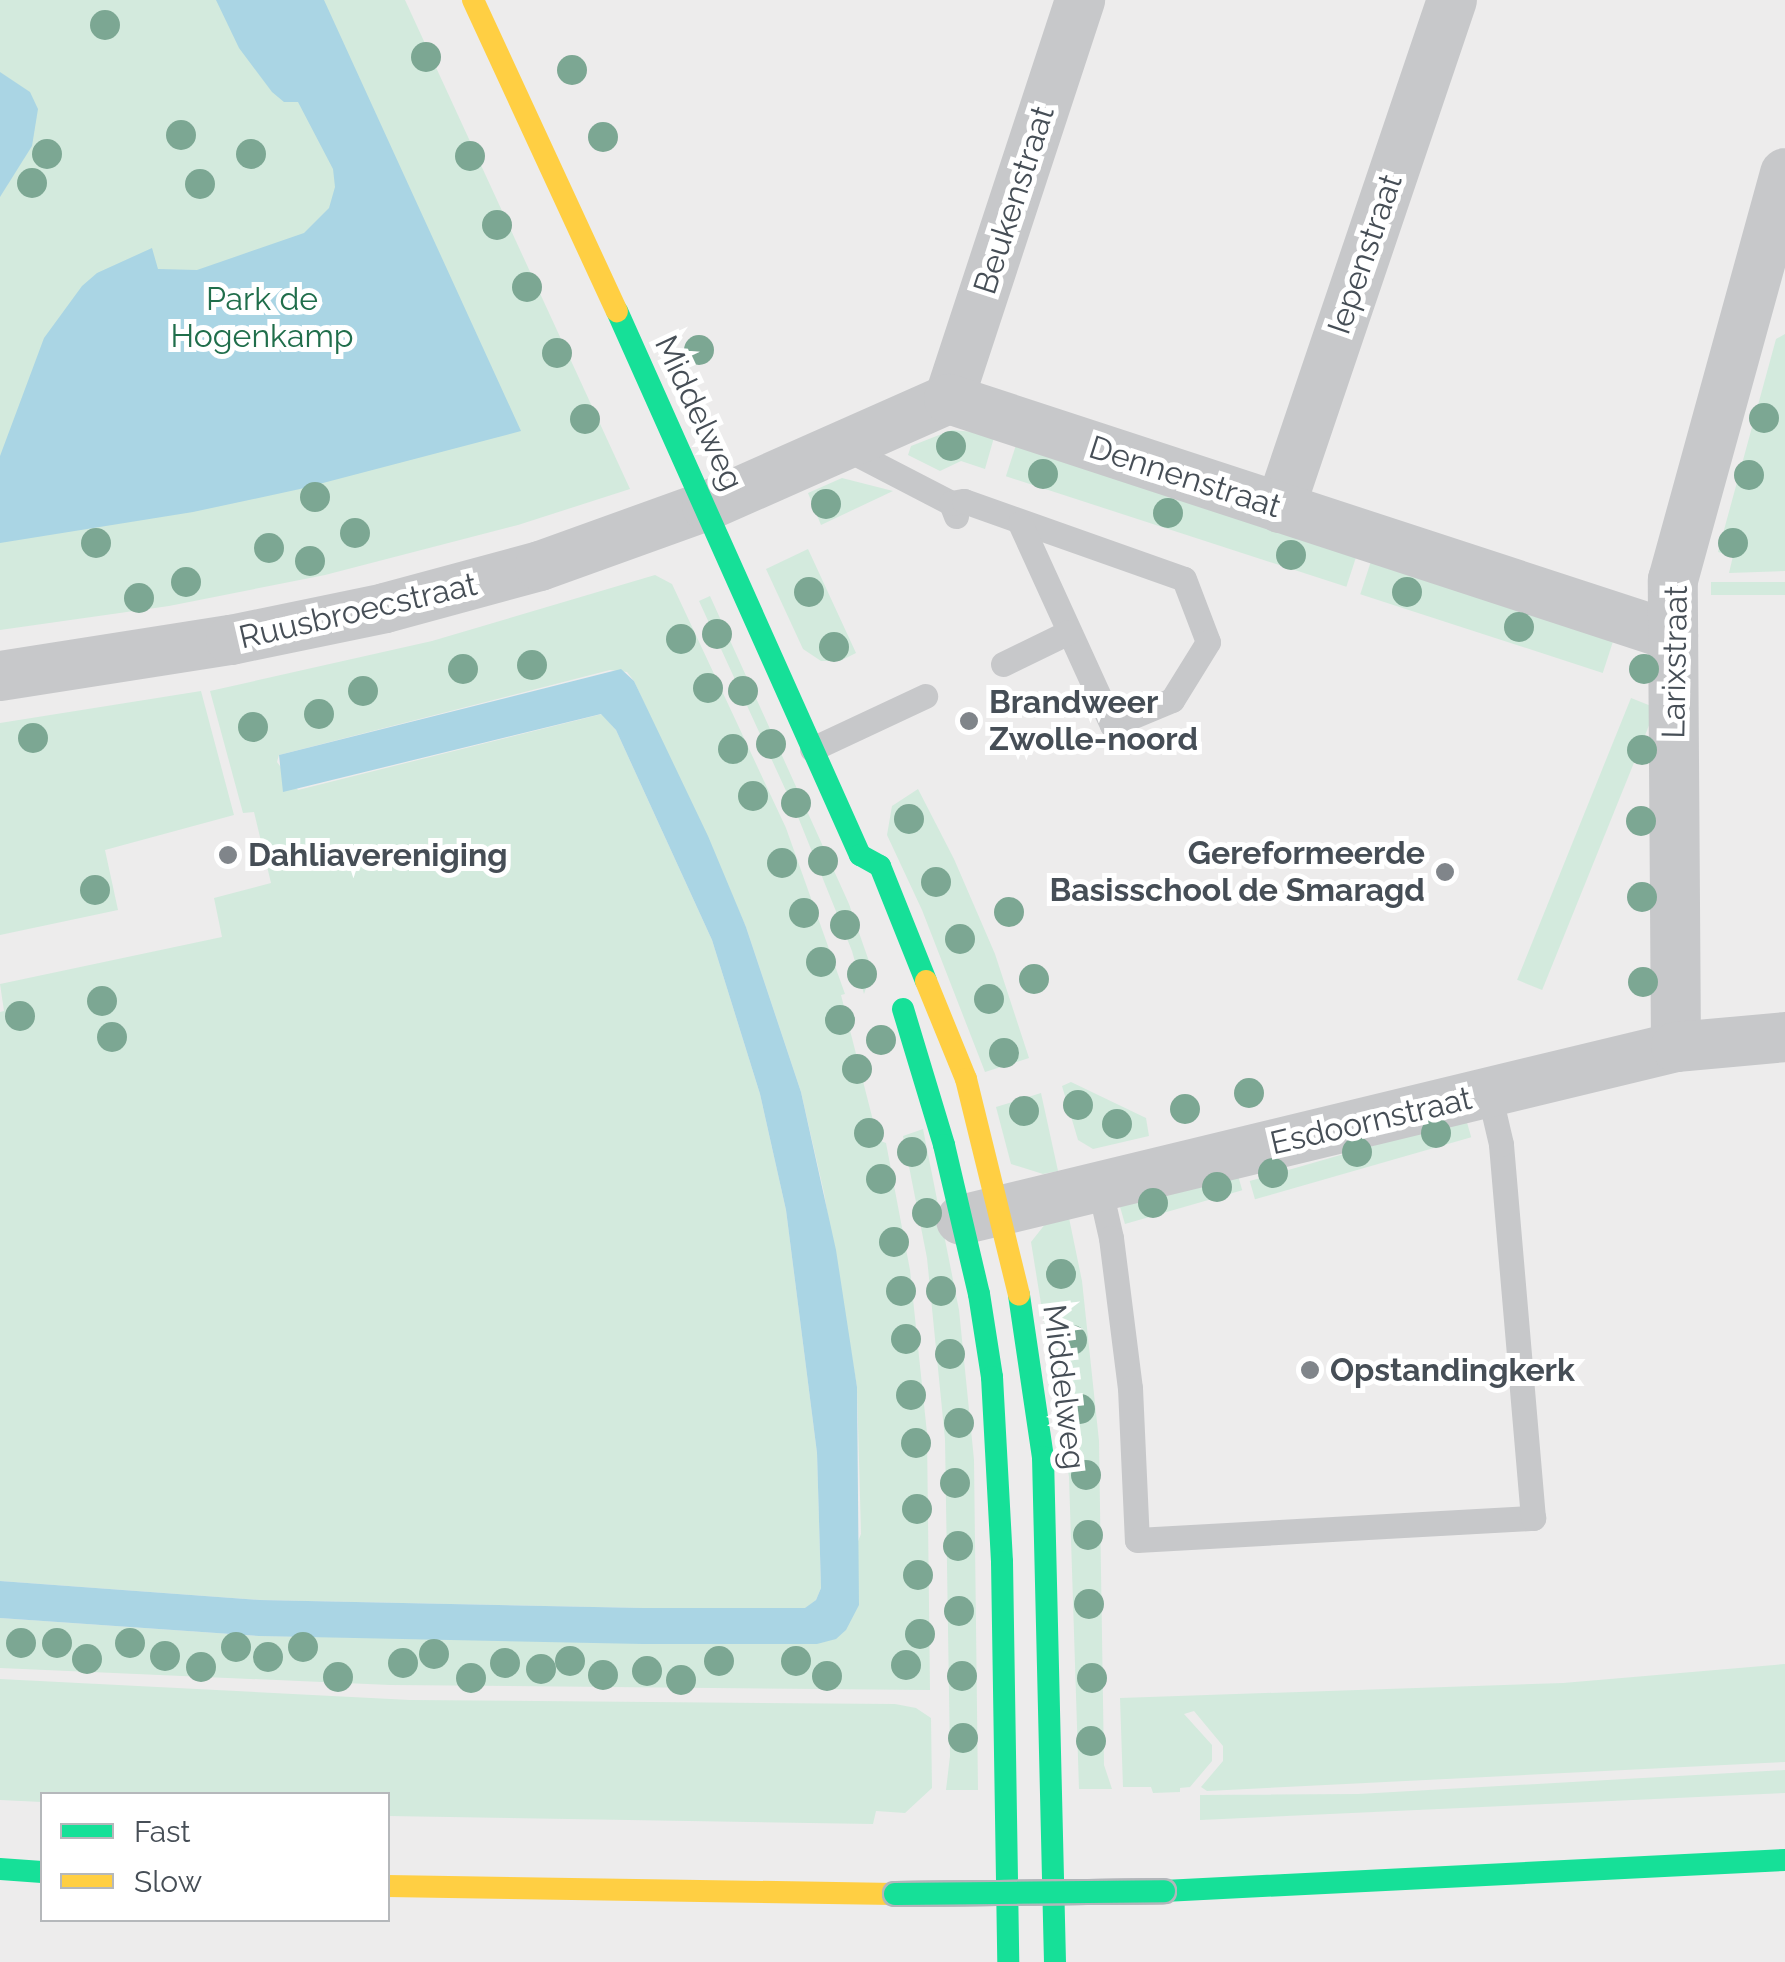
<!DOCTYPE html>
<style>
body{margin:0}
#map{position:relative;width:1785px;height:1962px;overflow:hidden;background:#edecec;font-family:Raleway,sans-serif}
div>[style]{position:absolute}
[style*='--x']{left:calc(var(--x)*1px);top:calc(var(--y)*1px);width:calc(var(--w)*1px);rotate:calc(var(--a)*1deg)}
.green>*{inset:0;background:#d3eadd;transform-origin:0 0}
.water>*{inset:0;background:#aad5e4}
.lane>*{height:25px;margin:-12.5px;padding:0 12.5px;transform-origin:12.5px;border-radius:12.5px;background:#c7c8ca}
.street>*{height:50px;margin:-25px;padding:0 25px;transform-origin:25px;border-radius:25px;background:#c7c8ca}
.fast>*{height:22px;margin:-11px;padding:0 11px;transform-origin:11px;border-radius:11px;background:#16e098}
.slow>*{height:22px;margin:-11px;padding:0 11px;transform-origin:11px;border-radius:11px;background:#ffcf43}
.bridges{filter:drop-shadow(2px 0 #b2b6ba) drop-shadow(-2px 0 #b2b6ba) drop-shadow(0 2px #b2b6ba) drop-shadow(0 -2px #b2b6ba)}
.fast-bridge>*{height:22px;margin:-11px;padding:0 11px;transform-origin:11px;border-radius:11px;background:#16e098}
.trees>*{width:30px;height:30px;margin:-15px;border-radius:50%;background:#7ca793}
.dots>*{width:28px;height:28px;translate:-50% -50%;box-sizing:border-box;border:5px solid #fff;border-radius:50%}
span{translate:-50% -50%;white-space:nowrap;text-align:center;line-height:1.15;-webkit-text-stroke:10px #fff;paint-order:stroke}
.street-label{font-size:32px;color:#464e56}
.park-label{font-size:32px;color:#206e4b}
.poi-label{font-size:32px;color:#464e56;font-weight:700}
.left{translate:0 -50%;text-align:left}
.right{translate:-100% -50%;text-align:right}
.legend{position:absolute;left:40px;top:1792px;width:350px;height:130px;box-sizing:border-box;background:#fff;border:2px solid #b5b8bb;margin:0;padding:12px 18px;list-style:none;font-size:30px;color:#464e56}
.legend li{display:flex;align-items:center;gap:20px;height:50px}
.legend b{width:50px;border:2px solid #b5b8bb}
</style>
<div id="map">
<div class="green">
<i style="clip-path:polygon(0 0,405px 0,630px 489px,518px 525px,325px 575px,169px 606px,0 630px)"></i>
<i style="clip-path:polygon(1785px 334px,1785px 571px,1729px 573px,1733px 556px,1718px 552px,1776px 339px)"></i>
<i style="clip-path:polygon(952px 430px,995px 434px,985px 469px,961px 461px,940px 471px,908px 455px,911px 446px)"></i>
<i style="left:1017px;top:442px;width:358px;height:36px;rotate:18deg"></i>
<i style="clip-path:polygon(842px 478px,893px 491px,821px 525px,808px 493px)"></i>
<i style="clip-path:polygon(808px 549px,856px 653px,840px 661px,821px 661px,803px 649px,766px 569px)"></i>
<i style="left:1372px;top:558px;width:255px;height:38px;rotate:18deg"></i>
<i style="clip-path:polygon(655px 575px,672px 584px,786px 828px,845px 994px,841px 995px,878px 1140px,886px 1143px,910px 1270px,927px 1433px,930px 1690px,390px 1685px,0 1668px,0 1618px,259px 1636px,816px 1644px,861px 1534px,857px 1387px,824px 1193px,801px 1092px,746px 927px,634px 681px,627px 672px,610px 670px,279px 755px,277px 762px,298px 790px,602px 714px,616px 730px,712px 940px,760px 1094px,786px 1210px,817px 1453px,821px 1588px,816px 1600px,806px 1608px,643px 1608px,260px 1600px,0 1581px,0 1012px,4px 1011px,0 984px,222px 937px,214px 898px,271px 883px,254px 812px,243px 813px,210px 691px,432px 641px)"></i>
<i style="left:1785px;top:582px;width:13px;height:74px;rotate:90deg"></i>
<i style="clip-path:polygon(710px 596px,849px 904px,872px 970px,864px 994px,852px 951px,798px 817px,699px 601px)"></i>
<i style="clip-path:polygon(201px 691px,234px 815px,105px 850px,118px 910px,0 935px,0 723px)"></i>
<i style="left:1631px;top:698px;width:27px;height:304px;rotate:22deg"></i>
<i style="clip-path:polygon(918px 789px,954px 859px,995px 954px,1029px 1058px,985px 1072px,922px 910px,887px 835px,892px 806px)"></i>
<i style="clip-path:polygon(1071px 1082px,1146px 1118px,1149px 1136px,1093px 1149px,1078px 1140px,1062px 1086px)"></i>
<i style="clip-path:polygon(1041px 1093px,1058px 1171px,1043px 1174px,1011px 1164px,996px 1107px)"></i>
<i style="left:1466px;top:1119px;width:19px;height:225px;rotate:74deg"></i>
<i style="clip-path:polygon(923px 1129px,959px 1310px,974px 1460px,978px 1790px,946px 1790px,950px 1756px,945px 1439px,927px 1258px,903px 1136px)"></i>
<i style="left:1237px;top:1172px;width:19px;height:122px;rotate:74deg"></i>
<i style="clip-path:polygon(1068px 1213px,1082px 1281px,1099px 1441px,1104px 1765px,1112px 1789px,1079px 1789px,1069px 1477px,1031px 1242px,1046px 1223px)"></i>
<i style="clip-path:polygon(1785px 1664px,1785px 1762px,1207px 1791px,1201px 1787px,1223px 1761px,1223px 1746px,1194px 1711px,1184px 1714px,1212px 1745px,1212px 1761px,1190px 1787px,1180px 1788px,1180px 1792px,1153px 1793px,1151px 1787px,1123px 1787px,1120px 1698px,1563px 1683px)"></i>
<i style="clip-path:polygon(0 1679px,410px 1700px,895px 1704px,916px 1708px,931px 1718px,932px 1788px,905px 1813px,876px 1811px,873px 1824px,388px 1816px,388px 1794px,42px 1794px,42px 1802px,0 1800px)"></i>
<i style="clip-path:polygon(1785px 1770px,1785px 1793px,1200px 1820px,1200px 1795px,1358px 1794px)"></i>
</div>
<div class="water">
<i style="clip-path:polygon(216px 0,324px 0,521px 431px,300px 489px,193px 512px,0 543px,0 456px,44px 338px,82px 286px,97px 273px,152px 248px,158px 269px,197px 270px,304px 233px,329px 208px,335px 187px,333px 169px,298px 102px,284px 102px,272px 92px,239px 48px)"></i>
<i style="clip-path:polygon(0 72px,30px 92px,38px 109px,32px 146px,0 197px)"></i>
<i style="clip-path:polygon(621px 669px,634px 681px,708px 836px,746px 927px,801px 1092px,836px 1250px,857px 1387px,859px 1605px,846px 1630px,836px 1639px,817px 1644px,643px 1644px,259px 1636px,0 1618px,0 1581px,260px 1600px,643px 1608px,805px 1608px,816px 1600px,821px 1588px,817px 1453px,786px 1210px,760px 1094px,712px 940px,616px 730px,601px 714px,283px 792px,279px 755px)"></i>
</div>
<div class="lane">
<i style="--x:843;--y:447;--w:122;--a:27.4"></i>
<i style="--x:951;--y:503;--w:14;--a:69"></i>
<i style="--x:951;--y:503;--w:13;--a:-9"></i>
<i style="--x:964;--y:501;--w:233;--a:19.5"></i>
<i style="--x:1184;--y:579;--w:67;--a:69.1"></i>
<i style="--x:1208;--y:642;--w:68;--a:121.8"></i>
<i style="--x:1172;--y:700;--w:65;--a:157.4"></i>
<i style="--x:1112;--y:725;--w:222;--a:-114.5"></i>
<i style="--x:1003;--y:664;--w:73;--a:-25.9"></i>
<i style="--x:812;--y:749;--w:125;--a:-25.1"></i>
<i style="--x:1099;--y:1185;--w:54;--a:77.2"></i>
<i style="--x:1111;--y:1238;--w:151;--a:82.8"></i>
<i style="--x:1130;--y:1388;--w:152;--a:87.4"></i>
<i style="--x:1137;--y:1540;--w:397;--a:-3.2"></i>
<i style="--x:1533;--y:1518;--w:375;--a:-94.9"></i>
<i style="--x:1501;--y:1144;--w:52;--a:-103.2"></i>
</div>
<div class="street">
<i style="--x:949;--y:399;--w:420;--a:-71.8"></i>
<i style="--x:1280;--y:508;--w:536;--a:-71.29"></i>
<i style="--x:0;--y:676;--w:234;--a:-8.9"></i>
<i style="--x:231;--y:640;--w:157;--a:-11.7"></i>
<i style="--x:385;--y:608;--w:161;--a:-15.2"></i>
<i style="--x:540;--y:566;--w:177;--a:-19.8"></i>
<i style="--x:707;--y:506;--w:265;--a:-23.9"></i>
<i style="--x:949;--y:399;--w:762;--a:18.13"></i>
<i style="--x:1676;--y:1047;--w:467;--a:-90.4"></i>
<i style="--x:1673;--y:580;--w:422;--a:-74.6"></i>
<i style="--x:961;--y:1220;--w:736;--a:-13.6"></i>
<i style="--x:1676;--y:1047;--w:109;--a:-5.2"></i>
</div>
<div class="fast">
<i style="--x:617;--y:311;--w:596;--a:65.93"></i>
<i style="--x:860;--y:855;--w:23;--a:29"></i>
<i style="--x:880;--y:866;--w:124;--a:68.2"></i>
<i style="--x:903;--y:1009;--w:142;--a:73.2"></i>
<i style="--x:944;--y:1145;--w:153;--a:76.8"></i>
<i style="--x:979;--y:1294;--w:84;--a:81.1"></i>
<i style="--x:992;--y:1377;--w:185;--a:86.9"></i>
<i style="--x:1002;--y:1562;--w:400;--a:89.1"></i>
<i style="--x:1019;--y:1295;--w:164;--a:81.6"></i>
<i style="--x:1043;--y:1457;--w:505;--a:88.64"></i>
<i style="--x:0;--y:1869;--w:42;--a:4.1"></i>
<i style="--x:1164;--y:1891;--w:622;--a:-2.86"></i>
</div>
<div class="slow">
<i style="--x:473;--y:0;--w:343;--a:65.2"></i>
<i style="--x:926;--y:981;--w:106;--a:67.8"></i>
<i style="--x:966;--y:1079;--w:222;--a:76.2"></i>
<i style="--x:388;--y:1886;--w:507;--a:0.9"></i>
</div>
<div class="bridges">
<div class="fast-bridge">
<i style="--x:895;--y:1894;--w:269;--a:-0.6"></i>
</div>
</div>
<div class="trees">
<i style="left:105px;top:25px"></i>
<i style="left:426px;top:57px"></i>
<i style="left:572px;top:70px"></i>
<i style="left:181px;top:135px"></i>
<i style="left:603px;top:137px"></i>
<i style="left:47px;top:154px"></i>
<i style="left:251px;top:154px"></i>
<i style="left:470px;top:156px"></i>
<i style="left:32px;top:183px"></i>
<i style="left:200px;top:184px"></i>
<i style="left:497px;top:225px"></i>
<i style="left:527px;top:287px"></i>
<i style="left:699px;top:350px"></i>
<i style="left:557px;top:353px"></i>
<i style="left:1764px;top:418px"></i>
<i style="left:585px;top:419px"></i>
<i style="left:951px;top:446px"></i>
<i style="left:1043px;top:474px"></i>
<i style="left:1749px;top:475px"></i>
<i style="left:315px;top:497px"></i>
<i style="left:826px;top:504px"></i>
<i style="left:1168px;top:513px"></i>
<i style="left:355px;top:533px"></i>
<i style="left:96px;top:543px"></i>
<i style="left:1733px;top:543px"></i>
<i style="left:269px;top:548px"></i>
<i style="left:1291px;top:555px"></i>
<i style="left:310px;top:561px"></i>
<i style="left:186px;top:582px"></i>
<i style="left:809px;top:592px"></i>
<i style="left:1407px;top:592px"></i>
<i style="left:139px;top:598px"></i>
<i style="left:1519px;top:627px"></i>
<i style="left:717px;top:634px"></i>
<i style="left:681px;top:639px"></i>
<i style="left:834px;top:647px"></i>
<i style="left:532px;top:665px"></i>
<i style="left:463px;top:669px"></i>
<i style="left:1644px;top:669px"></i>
<i style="left:708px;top:688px"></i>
<i style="left:363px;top:691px"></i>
<i style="left:743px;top:691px"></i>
<i style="left:319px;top:714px"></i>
<i style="left:253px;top:727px"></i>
<i style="left:33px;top:738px"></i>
<i style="left:771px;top:744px"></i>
<i style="left:733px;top:749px"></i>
<i style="left:1642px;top:750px"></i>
<i style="left:753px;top:796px"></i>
<i style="left:796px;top:803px"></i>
<i style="left:909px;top:819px"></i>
<i style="left:1641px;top:821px"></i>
<i style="left:823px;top:861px"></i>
<i style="left:782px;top:863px"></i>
<i style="left:936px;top:882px"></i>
<i style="left:95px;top:890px"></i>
<i style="left:1642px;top:897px"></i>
<i style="left:1009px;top:912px"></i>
<i style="left:804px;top:913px"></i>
<i style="left:845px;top:925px"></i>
<i style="left:960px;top:939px"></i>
<i style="left:821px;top:962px"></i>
<i style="left:862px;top:974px"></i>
<i style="left:1034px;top:979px"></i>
<i style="left:1643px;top:982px"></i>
<i style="left:989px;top:999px"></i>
<i style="left:102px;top:1001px"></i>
<i style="left:20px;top:1016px"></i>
<i style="left:840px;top:1020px"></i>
<i style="left:112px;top:1037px"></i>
<i style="left:881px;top:1040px"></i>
<i style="left:1004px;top:1053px"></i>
<i style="left:857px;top:1069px"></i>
<i style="left:1249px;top:1093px"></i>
<i style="left:1078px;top:1105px"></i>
<i style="left:1185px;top:1109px"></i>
<i style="left:1024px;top:1111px"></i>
<i style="left:1117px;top:1124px"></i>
<i style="left:869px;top:1133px"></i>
<i style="left:1436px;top:1133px"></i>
<i style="left:912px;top:1152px"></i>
<i style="left:1357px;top:1152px"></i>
<i style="left:1273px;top:1173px"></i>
<i style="left:881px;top:1179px"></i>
<i style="left:1217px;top:1187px"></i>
<i style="left:1153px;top:1203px"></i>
<i style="left:927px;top:1213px"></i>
<i style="left:894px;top:1242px"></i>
<i style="left:1061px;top:1274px"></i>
<i style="left:901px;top:1291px"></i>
<i style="left:941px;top:1291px"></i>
<i style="left:906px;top:1339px"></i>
<i style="left:1072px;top:1340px"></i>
<i style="left:950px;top:1354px"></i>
<i style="left:911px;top:1395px"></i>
<i style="left:1080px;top:1409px"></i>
<i style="left:959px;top:1423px"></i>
<i style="left:916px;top:1443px"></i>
<i style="left:1086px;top:1475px"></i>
<i style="left:955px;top:1483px"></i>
<i style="left:917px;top:1509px"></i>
<i style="left:1088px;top:1535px"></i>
<i style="left:958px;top:1546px"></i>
<i style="left:918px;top:1575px"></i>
<i style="left:1089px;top:1604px"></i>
<i style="left:959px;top:1611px"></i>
<i style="left:920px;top:1634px"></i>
<i style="left:21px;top:1643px"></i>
<i style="left:57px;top:1643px"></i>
<i style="left:130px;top:1643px"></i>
<i style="left:236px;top:1647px"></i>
<i style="left:303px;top:1647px"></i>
<i style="left:434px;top:1654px"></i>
<i style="left:165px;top:1656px"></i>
<i style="left:268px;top:1657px"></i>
<i style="left:87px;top:1659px"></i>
<i style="left:570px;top:1661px"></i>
<i style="left:719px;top:1661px"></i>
<i style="left:796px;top:1661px"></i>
<i style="left:403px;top:1663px"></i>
<i style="left:505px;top:1663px"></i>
<i style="left:906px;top:1665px"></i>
<i style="left:201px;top:1667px"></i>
<i style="left:541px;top:1669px"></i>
<i style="left:647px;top:1671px"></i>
<i style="left:603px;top:1675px"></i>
<i style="left:827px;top:1676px"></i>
<i style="left:962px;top:1676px"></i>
<i style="left:338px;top:1677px"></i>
<i style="left:471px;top:1678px"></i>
<i style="left:1092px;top:1678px"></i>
<i style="left:681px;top:1680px"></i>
<i style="left:963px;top:1738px"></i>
<i style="left:1091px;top:1741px"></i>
</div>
<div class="dots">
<i style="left:969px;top:721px;background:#80858a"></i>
<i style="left:228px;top:855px;background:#80858a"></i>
<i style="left:1445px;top:872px;background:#80858a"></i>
<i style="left:1310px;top:1370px;background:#80858a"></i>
</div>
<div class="street-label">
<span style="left:1014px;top:200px;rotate:-72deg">Beukenstraat</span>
<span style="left:1365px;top:254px;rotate:-71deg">Iepenstraat</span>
<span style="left:699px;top:413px;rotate:65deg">Middelweg</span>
<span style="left:1185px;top:477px;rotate:18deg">Dennenstraat</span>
<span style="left:358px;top:611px;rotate:-13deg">Ruusbroecstraat</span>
<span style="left:1675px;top:662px;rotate:-89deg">Larixstraat</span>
<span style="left:1371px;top:1121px;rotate:-13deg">Esdoornstraat</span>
<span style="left:1064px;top:1387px;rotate:83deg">Middelweg</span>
</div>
<div class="park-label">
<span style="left:262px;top:318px">Park de<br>Hogenkamp</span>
</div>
<div class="poi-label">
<span class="left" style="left:989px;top:721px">Brandweer<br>Zwolle-noord</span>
<span class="right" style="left:1425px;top:872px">Gereformeerde<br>Basisschool de Smaragd</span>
<span class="left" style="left:248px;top:855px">Dahliavereniging</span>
<span class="left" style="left:1330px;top:1370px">Opstandingkerk</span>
</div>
<ul class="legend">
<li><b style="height:12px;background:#16e098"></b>Fast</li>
<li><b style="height:12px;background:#ffcf43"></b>Slow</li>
</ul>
</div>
